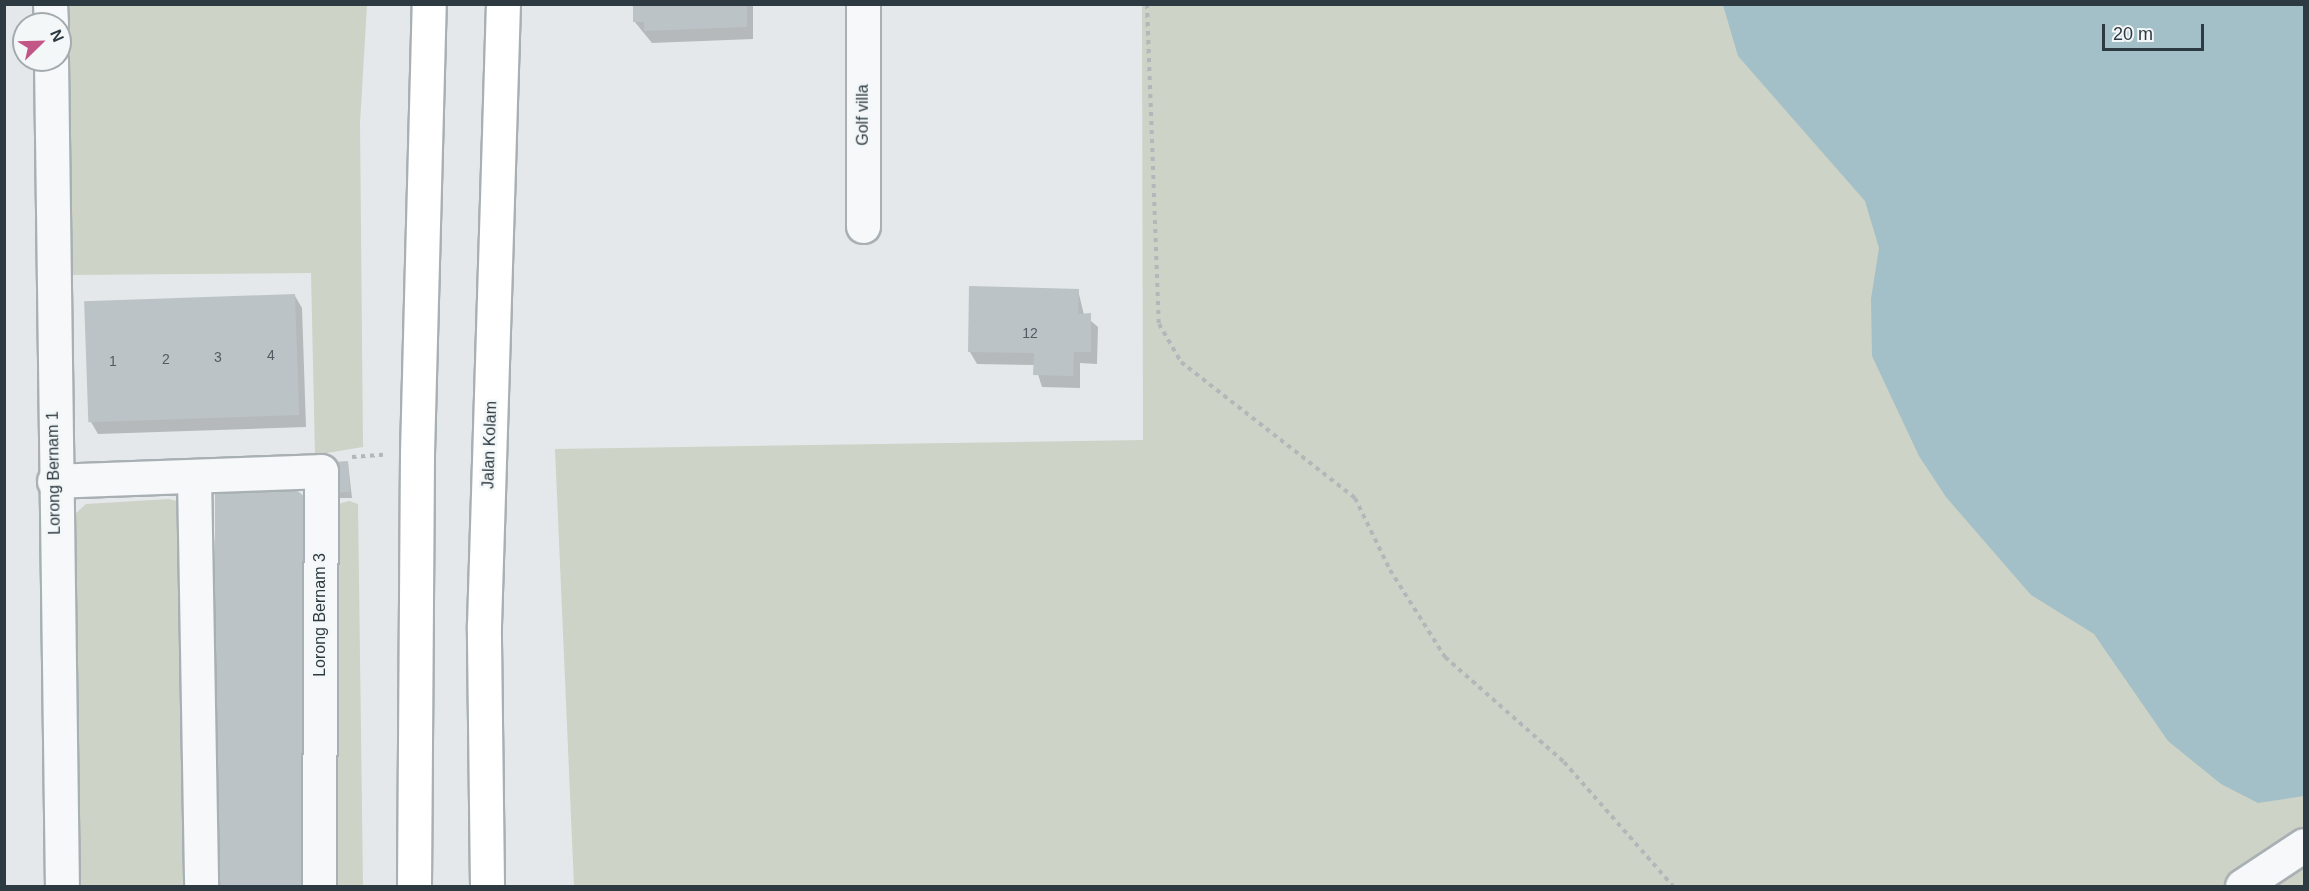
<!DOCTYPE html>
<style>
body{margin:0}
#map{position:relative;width:2309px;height:891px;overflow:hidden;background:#e4e8ea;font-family:Arial,sans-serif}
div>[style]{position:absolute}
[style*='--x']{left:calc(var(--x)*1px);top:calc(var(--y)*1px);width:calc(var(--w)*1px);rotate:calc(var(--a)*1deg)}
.green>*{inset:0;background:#cdd3c6}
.water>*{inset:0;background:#a3bfc7}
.shadow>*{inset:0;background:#0003}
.building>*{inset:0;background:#bbc3c7;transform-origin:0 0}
.path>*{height:4px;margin-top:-2px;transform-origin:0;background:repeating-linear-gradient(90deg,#b2b7ba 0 4.5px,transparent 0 9px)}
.roads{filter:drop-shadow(2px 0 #a9b0b4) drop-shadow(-2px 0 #a9b0b4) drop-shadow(0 2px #a9b0b4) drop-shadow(0 -2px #a9b0b4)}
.minor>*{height:33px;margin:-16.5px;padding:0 16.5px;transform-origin:16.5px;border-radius:16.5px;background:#f6f8f9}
.major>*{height:33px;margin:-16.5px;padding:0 16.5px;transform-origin:16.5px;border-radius:16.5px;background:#fff}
span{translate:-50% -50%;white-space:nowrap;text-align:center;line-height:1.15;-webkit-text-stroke:5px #f3f7f8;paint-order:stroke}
.number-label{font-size:14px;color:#505c62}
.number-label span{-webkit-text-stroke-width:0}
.street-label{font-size:16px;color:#2d3a41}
.frame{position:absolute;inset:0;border:6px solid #2d3a41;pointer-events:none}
.north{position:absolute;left:12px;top:12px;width:60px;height:60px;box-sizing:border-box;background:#f3f7f8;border:2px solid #a4abaf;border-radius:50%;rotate:67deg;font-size:16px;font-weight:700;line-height:24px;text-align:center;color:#2d3a41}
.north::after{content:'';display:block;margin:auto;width:21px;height:27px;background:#c25687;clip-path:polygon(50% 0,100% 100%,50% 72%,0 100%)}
.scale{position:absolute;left:2102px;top:24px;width:102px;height:27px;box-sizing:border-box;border:3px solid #2d3a41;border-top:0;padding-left:8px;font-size:18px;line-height:21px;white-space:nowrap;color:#2d3a41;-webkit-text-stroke:4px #f3f7f8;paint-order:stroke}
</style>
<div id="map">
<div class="green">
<i style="clip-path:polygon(64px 5px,367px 5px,360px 123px,363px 447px,315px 455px,311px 273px,66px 275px)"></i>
<i style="clip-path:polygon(1142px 5px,2304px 5px,2304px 886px,574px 886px,555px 449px,1143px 440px)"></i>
<i style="clip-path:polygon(169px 499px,181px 502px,188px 886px,78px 886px,75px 514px,86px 504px)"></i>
<i style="clip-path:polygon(349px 501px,358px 504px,363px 886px,324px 886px,331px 506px)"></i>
</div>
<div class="water">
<i style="clip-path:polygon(1723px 5px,2304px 5px,2304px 796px,2258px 803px,2221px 784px,2168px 741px,2094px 634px,2031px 595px,1946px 497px,1919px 456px,1872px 356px,1871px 299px,1879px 248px,1865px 201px,1738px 56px)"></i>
</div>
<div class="shadow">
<i style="clip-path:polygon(635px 4px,753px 4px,753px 39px,652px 43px,634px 21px)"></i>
<i style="clip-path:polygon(1078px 290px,1084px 315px,1098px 327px,1097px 364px,1080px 363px,1080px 388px,1042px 387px,1035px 365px,977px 364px,970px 352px)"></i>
<i style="clip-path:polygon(295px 296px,302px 308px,306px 427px,98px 434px,91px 422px)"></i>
<i style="clip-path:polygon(348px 463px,352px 498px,339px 498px,335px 493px)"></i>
<i style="clip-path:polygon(303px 497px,317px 520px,319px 886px,217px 886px)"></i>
</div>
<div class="building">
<i style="clip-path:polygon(633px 4px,747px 4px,747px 27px,644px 31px,644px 22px,633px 22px)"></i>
<i style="clip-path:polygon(969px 286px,1079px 289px,1078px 314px,1091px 313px,1091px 352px,1074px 352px,1073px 376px,1033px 375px,1034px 353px,968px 352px)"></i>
<i style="left:295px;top:294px;width:121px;height:211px;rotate:88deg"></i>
<i style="left:348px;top:461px;width:31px;height:15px;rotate:86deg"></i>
<i style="clip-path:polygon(285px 481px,304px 496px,307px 886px,215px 886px,215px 486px)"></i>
</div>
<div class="path">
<i style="--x:1147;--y:4;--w:320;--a:87.9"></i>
<i style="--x:1159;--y:324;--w:44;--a:59.9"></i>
<i style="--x:1181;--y:362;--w:221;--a:38"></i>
<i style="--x:1355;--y:498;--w:80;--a:64.1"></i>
<i style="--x:1390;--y:570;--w:103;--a:57.7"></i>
<i style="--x:1445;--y:657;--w:159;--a:41.4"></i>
<i style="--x:1564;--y:762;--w:165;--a:48.7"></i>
<i style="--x:352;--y:457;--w:31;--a:-4"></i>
</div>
<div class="roads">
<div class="minor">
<i style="--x:50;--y:4;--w:20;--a:87"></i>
<i style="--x:51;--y:60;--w:826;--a:89.24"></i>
<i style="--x:863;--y:226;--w:222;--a:-90"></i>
<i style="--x:194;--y:476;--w:410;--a:89"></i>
<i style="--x:54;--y:481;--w:267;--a:-2.1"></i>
<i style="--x:321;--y:471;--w:415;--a:90.3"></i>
<i style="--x:2242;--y:886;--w:74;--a:-33.5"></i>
</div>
<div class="major">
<i style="--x:414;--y:886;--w:433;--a:-89.6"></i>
<i style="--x:417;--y:453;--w:449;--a:-88.5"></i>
<i style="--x:487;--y:886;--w:261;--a:-90.7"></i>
<i style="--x:484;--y:625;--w:621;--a:-88.25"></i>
</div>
</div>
<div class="number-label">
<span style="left:1030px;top:333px">12</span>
<span style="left:271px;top:355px">4</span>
<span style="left:218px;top:357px">3</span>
<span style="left:166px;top:359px">2</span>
<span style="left:113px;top:361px">1</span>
</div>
<div class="street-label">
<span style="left:863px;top:115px;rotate:-90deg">Golf villa</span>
<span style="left:490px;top:445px;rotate:-88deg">Jalan Kolam</span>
<span style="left:54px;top:473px;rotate:-91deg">Lorong Bernam 1</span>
<span style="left:320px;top:615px;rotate:-90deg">Lorong Bernam 3</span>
</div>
<div class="frame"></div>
<div class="north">N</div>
<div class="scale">20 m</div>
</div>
